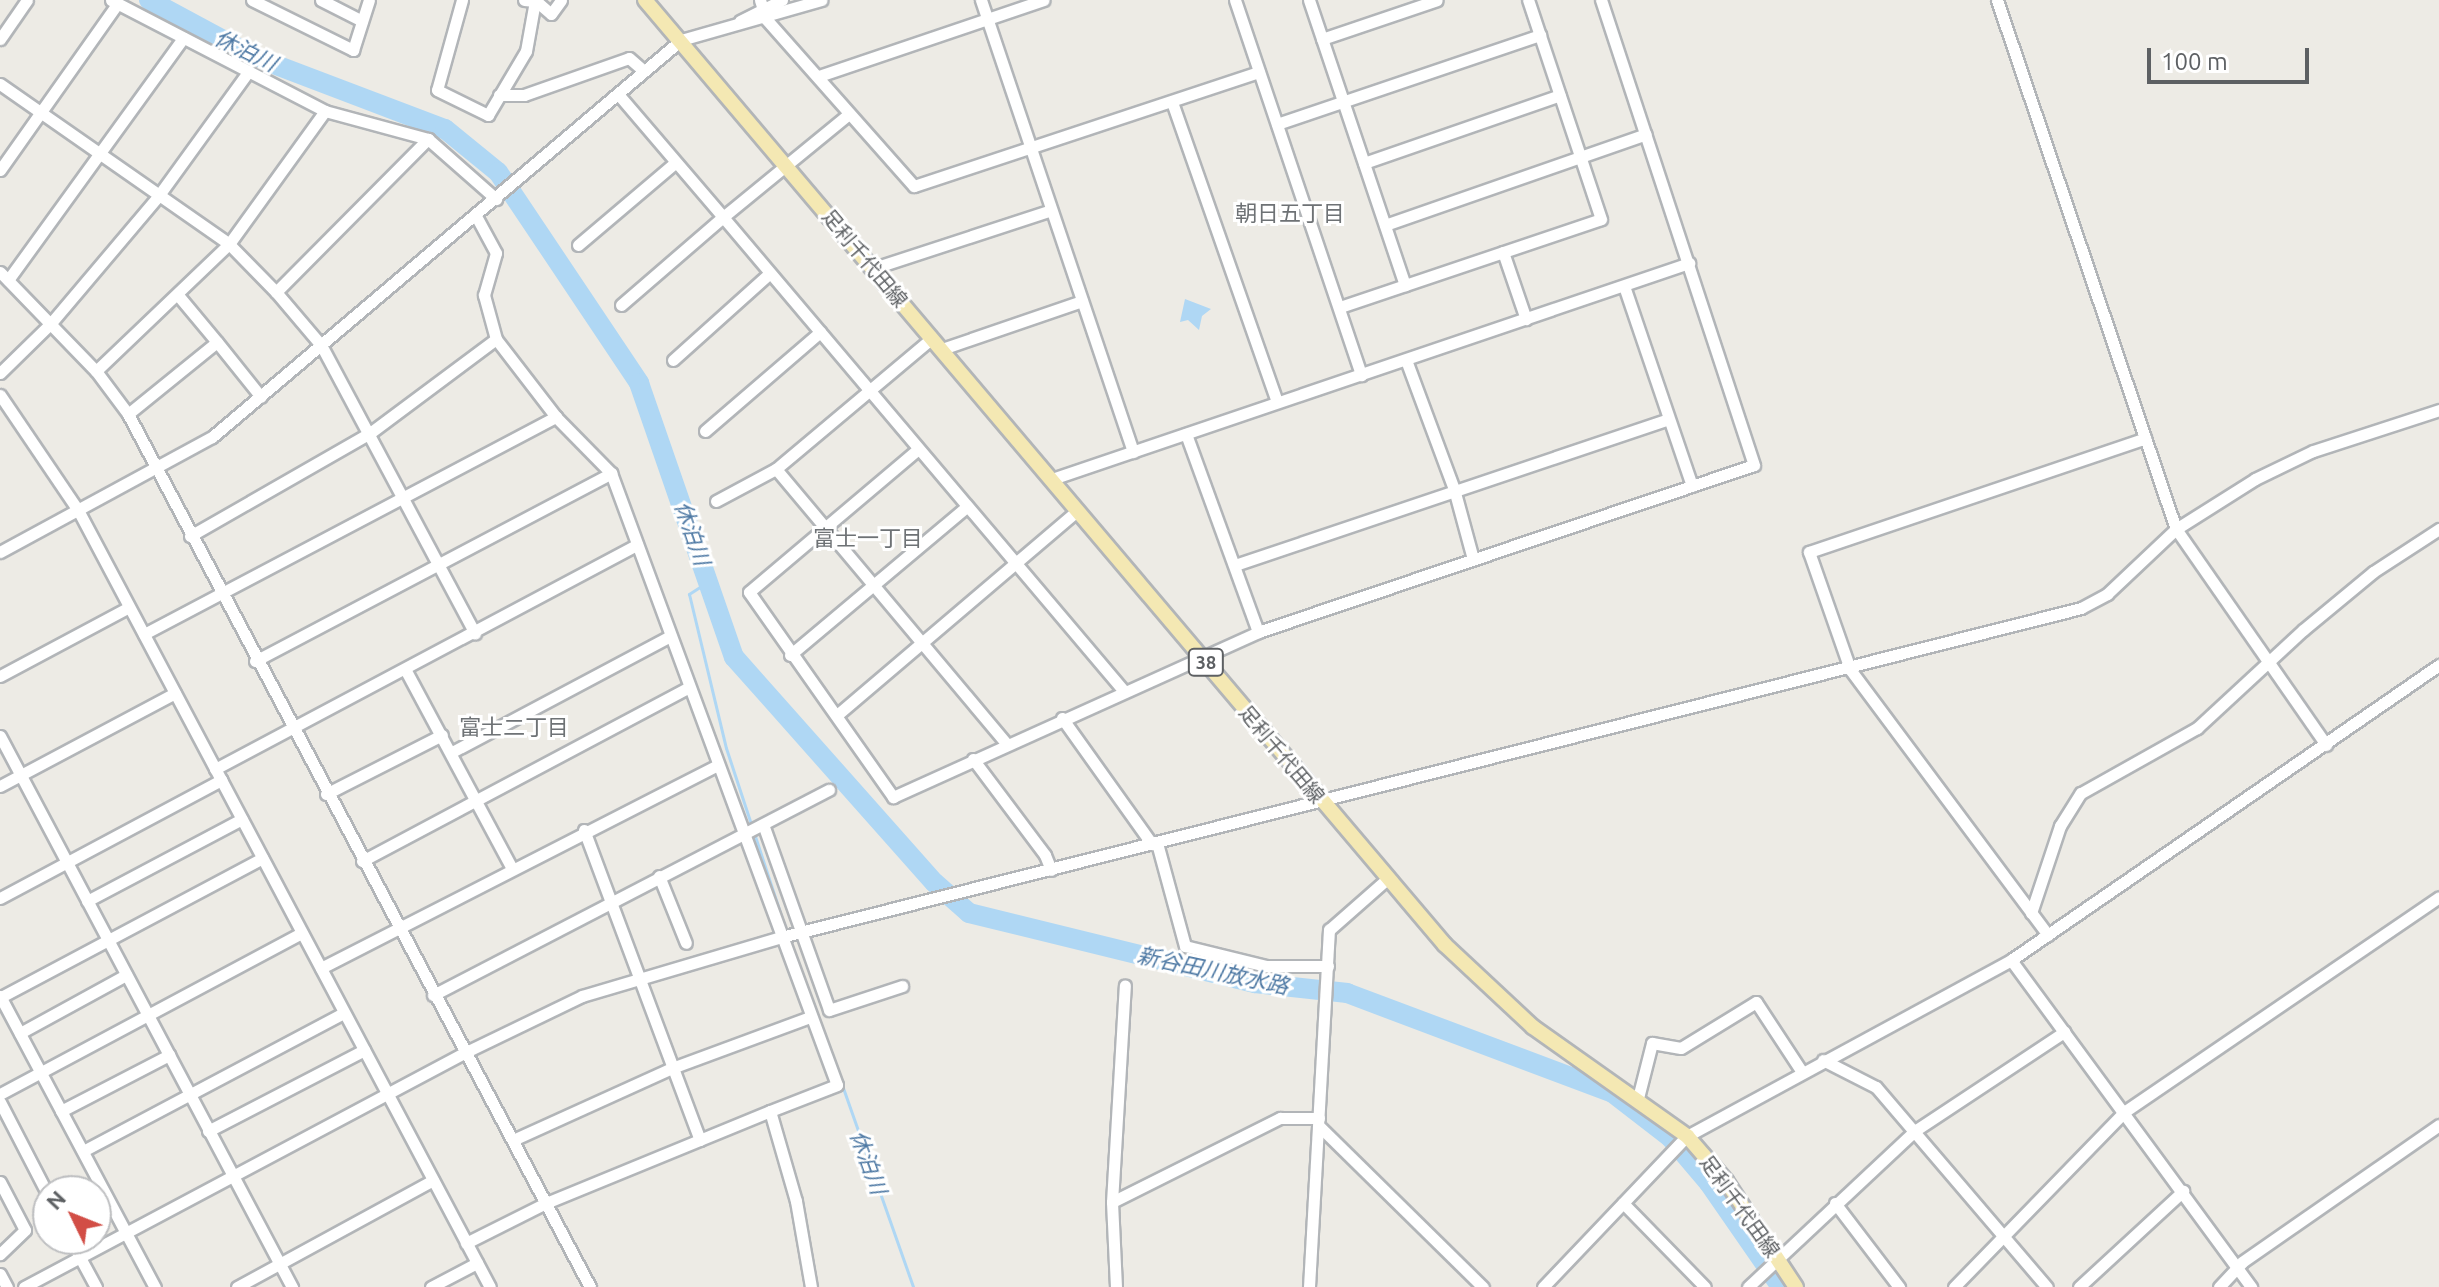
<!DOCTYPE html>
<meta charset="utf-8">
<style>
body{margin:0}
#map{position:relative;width:2439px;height:1287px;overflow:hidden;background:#edebe5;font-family:Ubuntu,"Noto Sans JP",sans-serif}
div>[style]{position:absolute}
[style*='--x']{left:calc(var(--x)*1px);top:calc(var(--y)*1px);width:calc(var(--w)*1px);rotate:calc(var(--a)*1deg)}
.water>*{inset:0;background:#afd7f4}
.stream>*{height:3px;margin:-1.5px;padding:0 1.5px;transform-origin:1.5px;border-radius:1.5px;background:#afd7f4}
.river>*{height:20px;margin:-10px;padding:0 10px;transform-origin:10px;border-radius:10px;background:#afd7f4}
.roads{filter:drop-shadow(2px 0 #b2b5b8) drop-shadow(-2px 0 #b2b5b8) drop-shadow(0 2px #b2b5b8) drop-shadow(0 -2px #b2b5b8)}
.minor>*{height:11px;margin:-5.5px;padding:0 5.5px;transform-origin:5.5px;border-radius:5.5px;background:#fff}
.major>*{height:14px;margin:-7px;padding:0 7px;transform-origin:7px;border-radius:7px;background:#f4e8b3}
span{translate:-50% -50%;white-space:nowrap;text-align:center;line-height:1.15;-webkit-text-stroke:6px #fff;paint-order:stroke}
.shield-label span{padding:2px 6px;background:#fff;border:2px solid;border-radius:6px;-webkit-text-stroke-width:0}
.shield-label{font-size:18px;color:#5d6063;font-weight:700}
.street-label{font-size:20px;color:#5d6063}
.water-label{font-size:22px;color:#4e79a4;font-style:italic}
.neighbourhood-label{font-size:22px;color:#6e7275}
.north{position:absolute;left:32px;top:1175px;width:80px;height:80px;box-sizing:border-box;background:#fff;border:2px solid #bebfc1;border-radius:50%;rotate:313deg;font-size:22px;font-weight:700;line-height:32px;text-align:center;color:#5d6063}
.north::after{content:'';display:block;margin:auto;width:28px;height:36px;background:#d24e46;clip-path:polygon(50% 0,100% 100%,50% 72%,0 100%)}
.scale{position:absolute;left:2147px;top:48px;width:162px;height:36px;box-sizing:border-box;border:4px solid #5d6063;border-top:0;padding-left:10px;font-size:24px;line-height:28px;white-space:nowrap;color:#5d6063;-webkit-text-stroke:6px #fff;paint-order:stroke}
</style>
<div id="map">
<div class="water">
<i style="clip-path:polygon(1185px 299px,1211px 309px,1202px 316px,1199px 330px,1188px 320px,1180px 322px)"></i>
</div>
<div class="stream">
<i style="--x:709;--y:581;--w:24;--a:147"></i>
<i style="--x:689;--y:594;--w:158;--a:76.5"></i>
<i style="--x:726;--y:748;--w:193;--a:71.8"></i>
<i style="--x:842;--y:1085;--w:214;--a:70.6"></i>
</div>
<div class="river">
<i style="--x:149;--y:0;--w:120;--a:28.3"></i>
<i style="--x:255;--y:57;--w:203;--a:20.8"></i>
<i style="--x:445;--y:129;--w:68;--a:39.1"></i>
<i style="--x:498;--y:172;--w:254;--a:56.2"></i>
<i style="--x:639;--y:383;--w:290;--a:70.9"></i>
<i style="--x:734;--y:657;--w:302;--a:48.4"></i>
<i style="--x:935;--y:883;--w:45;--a:41.4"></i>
<i style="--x:969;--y:913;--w:294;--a:13.8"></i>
<i style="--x:1255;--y:983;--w:93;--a:6.2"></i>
<i style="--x:1347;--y:993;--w:284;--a:20.6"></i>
<i style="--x:1613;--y:1093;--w:72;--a:37.7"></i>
<i style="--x:1670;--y:1137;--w:60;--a:49.7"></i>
<i style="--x:1709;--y:1183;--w:126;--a:55.3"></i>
</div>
<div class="roads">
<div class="minor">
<i style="--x:111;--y:0;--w:241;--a:27.4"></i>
<i style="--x:325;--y:111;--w:107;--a:15.2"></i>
<i style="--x:428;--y:139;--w:91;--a:41.4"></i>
<i style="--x:252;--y:0;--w:113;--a:26.3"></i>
<i style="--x:353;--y:50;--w:52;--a:-72.3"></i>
<i style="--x:321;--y:0;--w:46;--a:27.1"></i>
<i style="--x:462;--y:0;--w:93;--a:105.5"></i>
<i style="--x:437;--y:90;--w:57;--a:26.1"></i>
<i style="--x:488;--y:115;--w:74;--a:-59.3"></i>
<i style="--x:526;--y:51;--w:51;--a:-79.8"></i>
<i style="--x:535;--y:1;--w:11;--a:-175"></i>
<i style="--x:535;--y:0;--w:21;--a:41"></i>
<i style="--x:551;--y:14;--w:17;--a:-54"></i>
<i style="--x:760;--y:0;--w:20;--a:72"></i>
<i style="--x:766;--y:19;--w:223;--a:48.5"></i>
<i style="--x:914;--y:186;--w:363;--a:-18.3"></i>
<i style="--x:981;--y:0;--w:477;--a:71.4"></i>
<i style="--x:1235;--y:0;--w:396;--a:71.4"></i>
<i style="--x:1309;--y:0;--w:301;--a:71.4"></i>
<i style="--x:1997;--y:0;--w:558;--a:71.31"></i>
<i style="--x:2176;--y:529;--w:263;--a:55.2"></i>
<i style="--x:740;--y:21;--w:47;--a:-26.6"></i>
<i style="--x:0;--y:39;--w:47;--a:-55.3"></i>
<i style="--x:1322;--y:39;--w:121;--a:-18.7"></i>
<i style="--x:819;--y:76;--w:237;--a:-18.7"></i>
<i style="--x:0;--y:84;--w:279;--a:34.9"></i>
<i style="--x:229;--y:244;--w:67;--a:45.6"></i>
<i style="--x:276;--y:292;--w:70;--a:49.7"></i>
<i style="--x:321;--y:345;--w:327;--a:61.9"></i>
<i style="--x:618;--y:94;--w:162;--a:49.5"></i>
<i style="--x:723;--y:217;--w:163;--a:-39.3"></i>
<i style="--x:499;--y:95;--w:25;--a:0"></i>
<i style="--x:524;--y:95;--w:111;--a:-19.4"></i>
<i style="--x:629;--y:58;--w:20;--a:41"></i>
<i style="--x:1172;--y:102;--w:317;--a:70.7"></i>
<i style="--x:1277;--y:124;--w:278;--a:-18.7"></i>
<i style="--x:1364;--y:163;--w:207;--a:-19.1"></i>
<i style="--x:0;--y:170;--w:204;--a:-54.8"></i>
<i style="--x:476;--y:216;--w:42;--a:61.6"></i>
<i style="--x:496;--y:253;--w:44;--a:105.9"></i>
<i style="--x:484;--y:295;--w:46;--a:74.7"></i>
<i style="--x:1385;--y:225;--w:276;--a:-19.2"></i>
<i style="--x:578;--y:245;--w:128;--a:-40.3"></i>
<i style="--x:1503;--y:252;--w:71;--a:71.1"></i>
<i style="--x:874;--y:268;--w:186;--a:-18.1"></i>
<i style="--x:0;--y:272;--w:138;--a:45.9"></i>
<i style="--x:96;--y:371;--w:54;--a:53.3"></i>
<i style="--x:128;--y:414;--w:988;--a:62.11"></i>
<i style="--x:8;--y:280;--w:299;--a:-54.1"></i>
<i style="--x:1624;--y:286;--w:211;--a:71.2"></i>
<i style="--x:276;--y:292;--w:216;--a:-45.2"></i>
<i style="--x:621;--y:305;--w:135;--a:-40.8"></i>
<i style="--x:723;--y:217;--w:619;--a:49.78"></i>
<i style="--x:1340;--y:307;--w:275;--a:-18.6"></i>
<i style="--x:1601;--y:219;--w:231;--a:-108.4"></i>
<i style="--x:932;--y:338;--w:204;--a:140"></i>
<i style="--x:776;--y:469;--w:358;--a:50"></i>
<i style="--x:217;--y:342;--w:70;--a:51.3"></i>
<i style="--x:942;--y:349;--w:148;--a:-18.9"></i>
<i style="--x:673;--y:360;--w:130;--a:-41.9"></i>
<i style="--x:1406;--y:360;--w:138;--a:69.6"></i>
<i style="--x:1454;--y:489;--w:73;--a:74.8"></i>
<i style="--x:96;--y:371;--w:184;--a:-43.7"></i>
<i style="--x:229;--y:244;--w:164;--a:-54.2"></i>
<i style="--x:0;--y:373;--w:71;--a:-44.4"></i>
<i style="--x:51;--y:323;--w:167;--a:-49.8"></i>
<i style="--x:159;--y:195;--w:152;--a:-54.1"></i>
<i style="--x:0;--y:395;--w:139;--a:55.9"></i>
<i style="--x:78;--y:510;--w:879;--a:62.07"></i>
<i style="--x:128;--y:414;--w:114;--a:-39"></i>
<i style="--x:217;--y:342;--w:62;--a:-129.8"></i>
<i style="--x:705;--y:431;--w:152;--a:-40.7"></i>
<i style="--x:1186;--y:434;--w:211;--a:70"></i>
<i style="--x:917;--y:450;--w:220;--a:139.8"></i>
<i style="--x:749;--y:592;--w:251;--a:54.9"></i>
<i style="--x:893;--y:797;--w:401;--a:-24.3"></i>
<i style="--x:1258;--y:632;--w:523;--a:-18.61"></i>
<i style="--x:1754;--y:465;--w:490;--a:-108.2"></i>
<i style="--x:1052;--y:479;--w:673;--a:-18.73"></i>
<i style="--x:716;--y:501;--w:68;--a:-28.1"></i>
<i style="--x:190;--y:536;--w:207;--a:-29.8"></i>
<i style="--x:370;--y:433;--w:157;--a:-36.7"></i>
<i style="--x:496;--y:339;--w:98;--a:52.4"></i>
<i style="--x:556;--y:417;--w:78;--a:45.5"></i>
<i style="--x:611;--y:473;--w:652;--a:69.73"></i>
<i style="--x:837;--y:1085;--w:72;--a:158.8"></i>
<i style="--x:0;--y:552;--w:241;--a:-28.5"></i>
<i style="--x:212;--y:437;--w:614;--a:-40.25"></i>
<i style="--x:681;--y:40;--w:146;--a:-15.9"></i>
<i style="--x:1235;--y:565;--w:457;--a:-18.6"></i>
<i style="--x:144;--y:634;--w:466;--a:-27.8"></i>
<i style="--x:790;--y:655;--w:229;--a:-40"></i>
<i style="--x:255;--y:661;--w:403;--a:-27.8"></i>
<i style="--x:405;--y:669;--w:225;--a:61.8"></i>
<i style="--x:0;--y:676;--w:146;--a:-28.1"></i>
<i style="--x:837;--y:715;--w:316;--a:-40.4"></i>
<i style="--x:1062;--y:718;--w:155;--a:54.5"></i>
<i style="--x:0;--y:736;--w:624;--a:62.08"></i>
<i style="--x:452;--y:752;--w:247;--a:-28"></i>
<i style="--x:973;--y:759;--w:120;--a:53.1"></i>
<i style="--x:1045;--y:855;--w:16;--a:68"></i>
<i style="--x:215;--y:769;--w:478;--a:-28"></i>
<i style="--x:0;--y:786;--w:198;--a:-28"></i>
<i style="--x:326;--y:794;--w:130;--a:-27"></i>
<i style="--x:764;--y:827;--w:194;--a:70.4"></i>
<i style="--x:829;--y:1010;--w:77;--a:-18.2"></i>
<i style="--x:584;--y:830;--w:331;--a:69.5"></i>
<i style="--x:1157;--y:843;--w:107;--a:74.8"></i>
<i style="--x:1185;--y:946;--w:83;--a:13.9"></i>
<i style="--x:1266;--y:966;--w:62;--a:0"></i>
<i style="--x:362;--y:861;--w:370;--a:-28"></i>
<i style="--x:659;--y:876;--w:72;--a:68.1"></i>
<i style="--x:0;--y:898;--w:251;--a:-28.1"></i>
<i style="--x:87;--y:901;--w:175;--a:-27.9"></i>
<i style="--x:2031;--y:913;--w:92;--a:-71.6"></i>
<i style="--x:2060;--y:826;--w:39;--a:-58"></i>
<i style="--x:2081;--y:793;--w:133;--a:-29.3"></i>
<i style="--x:2197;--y:728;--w:144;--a:-42.8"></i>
<i style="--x:2303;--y:630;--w:91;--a:-39.6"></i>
<i style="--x:2373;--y:572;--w:79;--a:-33.1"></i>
<i style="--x:2048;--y:935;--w:332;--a:-126.7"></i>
<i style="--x:1850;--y:669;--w:124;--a:-109.3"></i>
<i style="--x:1809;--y:552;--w:355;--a:-18.7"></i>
<i style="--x:2011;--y:960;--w:406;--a:53.7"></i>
<i style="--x:321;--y:968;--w:445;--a:-27.1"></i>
<i style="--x:433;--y:995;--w:446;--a:-27.4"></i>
<i style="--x:0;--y:996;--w:330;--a:62"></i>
<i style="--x:1;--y:997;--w:296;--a:-28"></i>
<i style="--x:20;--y:1033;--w:121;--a:-28.7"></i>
<i style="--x:1823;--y:1060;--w:59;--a:27"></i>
<i style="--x:1876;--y:1087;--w:263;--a:49.5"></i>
<i style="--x:0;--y:1094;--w:342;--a:-28.1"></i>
<i style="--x:1638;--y:1098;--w:57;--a:-75.7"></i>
<i style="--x:1652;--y:1043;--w:29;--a:10"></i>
<i style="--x:1681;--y:1048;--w:88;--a:-31.5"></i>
<i style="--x:1756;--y:1002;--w:84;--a:56.7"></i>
<i style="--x:0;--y:1102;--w:105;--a:62.7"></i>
<i style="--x:61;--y:1111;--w:122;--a:-27.4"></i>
<i style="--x:1319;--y:1126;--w:230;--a:44.5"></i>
<i style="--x:208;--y:1131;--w:176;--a:-27.4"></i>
<i style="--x:513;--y:1140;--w:175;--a:-24.4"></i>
<i style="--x:672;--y:1068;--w:147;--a:-20.3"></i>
<i style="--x:83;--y:1151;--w:295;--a:-27.9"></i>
<i style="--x:0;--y:1182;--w:54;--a:62.5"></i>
<i style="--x:25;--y:1230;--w:35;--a:136"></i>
<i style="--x:1112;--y:1202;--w:188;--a:-26.6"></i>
<i style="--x:1280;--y:1118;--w:39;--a:0"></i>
<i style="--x:1623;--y:1203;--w:117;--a:45.7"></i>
<i style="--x:1835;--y:1203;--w:106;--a:52.7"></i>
<i style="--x:70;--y:1239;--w:55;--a:61.6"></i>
<i style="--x:466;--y:1243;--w:89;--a:-26.6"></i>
<i style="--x:546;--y:1203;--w:242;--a:-22.3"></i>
<i style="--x:770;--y:1111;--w:94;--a:73.9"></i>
<i style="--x:796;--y:1201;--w:87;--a:80.1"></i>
<i style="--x:0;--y:1274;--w:15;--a:62"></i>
<i style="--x:24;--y:1287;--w:498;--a:-28"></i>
<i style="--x:464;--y:1053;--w:131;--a:-25.8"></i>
<i style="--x:582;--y:996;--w:208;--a:-16.5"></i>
<i style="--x:781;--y:937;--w:1341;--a:-14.2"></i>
<i style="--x:2081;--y:608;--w:30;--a:-28"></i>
<i style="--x:2107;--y:594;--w:95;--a:-43.3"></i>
<i style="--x:2176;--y:529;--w:93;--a:-32.3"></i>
<i style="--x:2255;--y:479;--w:64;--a:-25.8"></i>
<i style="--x:2313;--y:451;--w:133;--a:-18"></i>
<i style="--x:237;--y:1287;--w:223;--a:-28.6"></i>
<i style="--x:431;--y:1287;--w:52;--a:-27.6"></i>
<i style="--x:1116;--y:1287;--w:85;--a:-92.7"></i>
<i style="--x:1112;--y:1202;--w:217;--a:-86.6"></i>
<i style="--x:1309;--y:1287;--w:358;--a:-86.8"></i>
<i style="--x:1329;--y:930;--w:79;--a:-41.4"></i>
<i style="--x:1543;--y:1287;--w:209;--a:-46.4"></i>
<i style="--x:1687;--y:1136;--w:369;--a:-28.5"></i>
<i style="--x:2011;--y:960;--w:520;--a:-34.58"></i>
<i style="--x:1748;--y:1287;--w:230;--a:-43.1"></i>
<i style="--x:1916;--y:1130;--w:178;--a:-33.5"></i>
<i style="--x:1954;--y:1287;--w:244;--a:-45.8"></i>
<i style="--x:2124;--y:1112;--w:381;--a:-34.3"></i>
<i style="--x:2079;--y:1287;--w:142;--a:-42.7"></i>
<i style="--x:2219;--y:1287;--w:34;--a:-47"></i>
<i style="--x:2242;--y:1262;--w:240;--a:-34.8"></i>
</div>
<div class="major">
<i style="--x:645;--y:0;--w:1238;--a:49.75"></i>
<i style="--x:1445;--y:945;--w:120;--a:43"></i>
<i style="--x:1533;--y:1027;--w:189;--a:35.3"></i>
<i style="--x:1687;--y:1136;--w:60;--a:49.1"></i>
<i style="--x:1726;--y:1181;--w:127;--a:56.6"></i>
</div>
</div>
<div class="shield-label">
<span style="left:1206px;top:662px">38</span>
</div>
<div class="street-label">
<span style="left:865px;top:258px;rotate:50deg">足利千代田線</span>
<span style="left:1282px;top:754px;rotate:50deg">足利千代田線</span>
<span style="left:1740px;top:1206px;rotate:54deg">足利千代田線</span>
</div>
<div class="water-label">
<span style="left:246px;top:50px;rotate:26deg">休泊川</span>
<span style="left:693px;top:533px;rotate:71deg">休泊川</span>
<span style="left:1213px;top:970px;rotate:12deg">新谷田川放水路</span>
<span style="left:869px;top:1162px;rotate:70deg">休泊川</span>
</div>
<div class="neighbourhood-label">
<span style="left:1290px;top:213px">朝日五丁目</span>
<span style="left:868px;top:538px">富士一丁目</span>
<span style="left:514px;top:727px">富士二丁目</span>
</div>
<div class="north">N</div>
<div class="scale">100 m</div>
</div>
